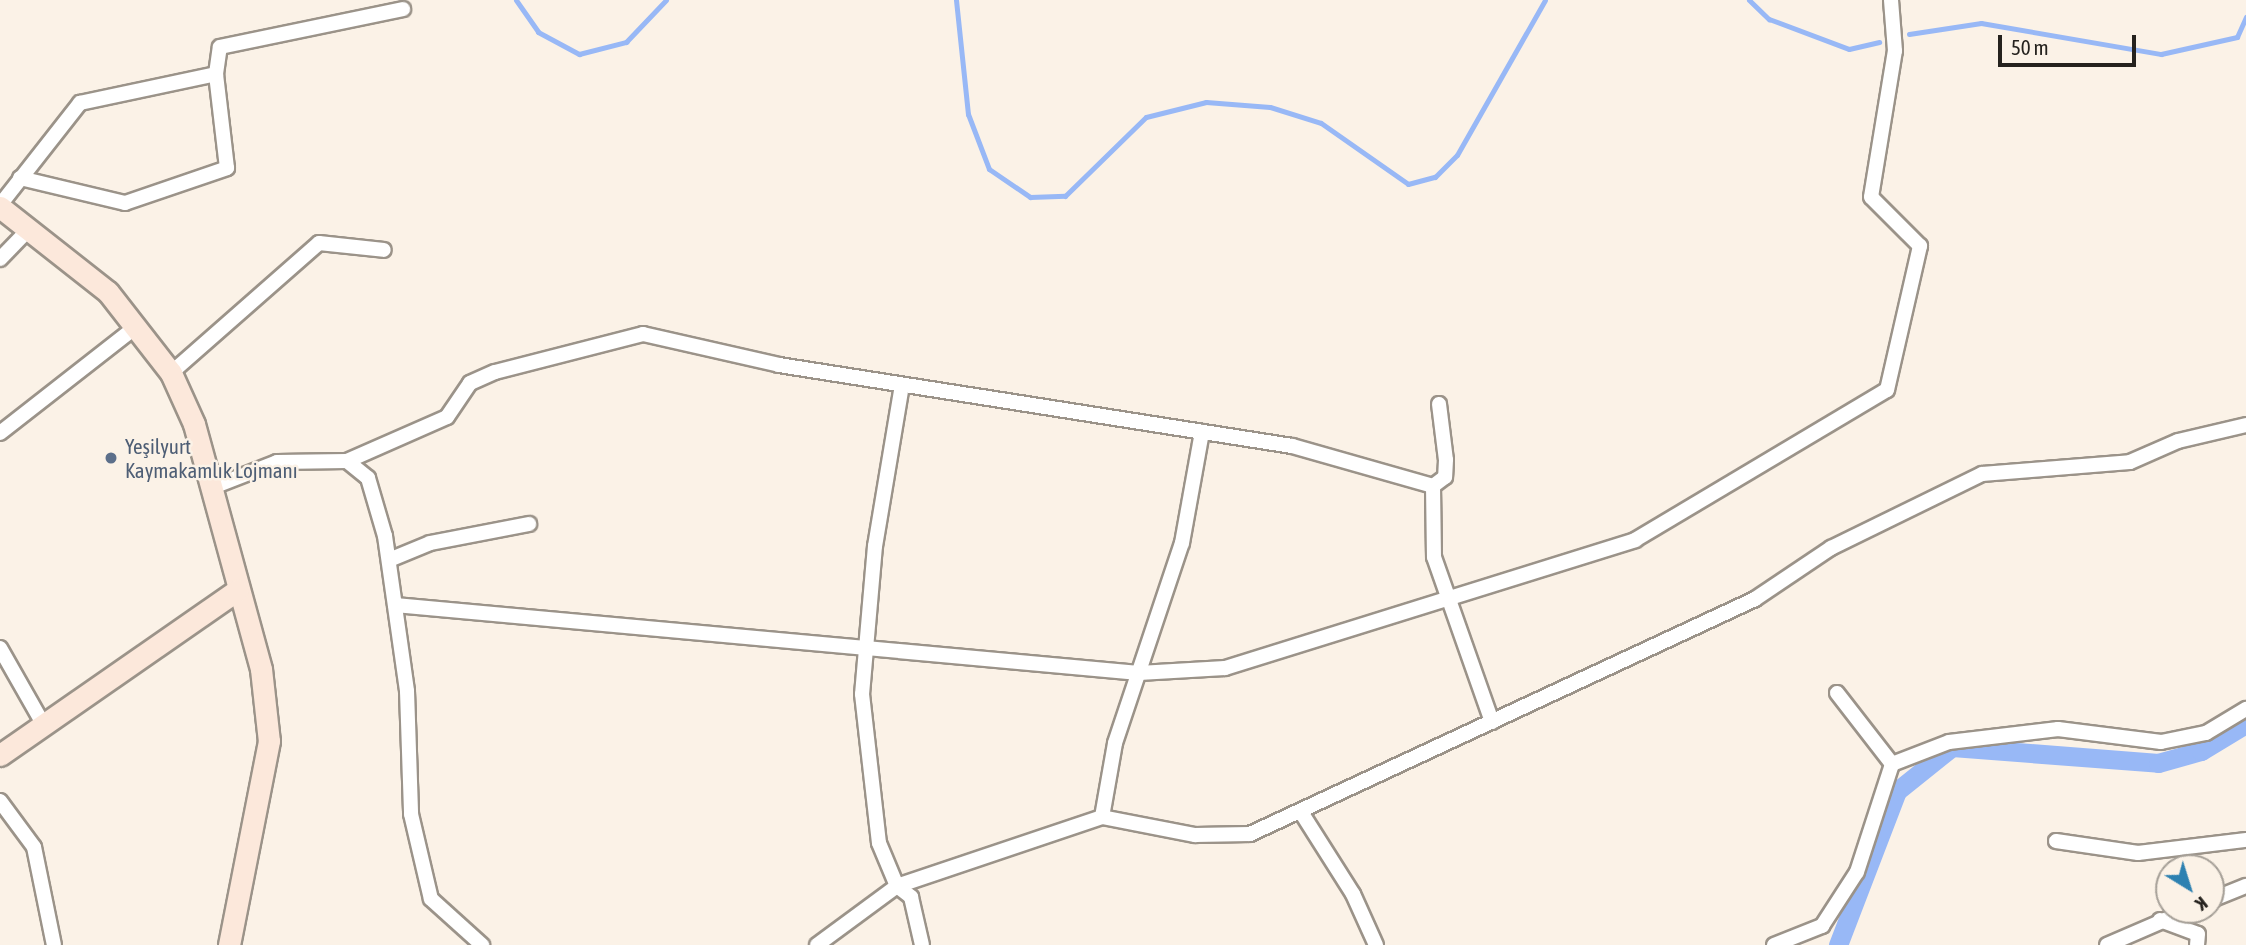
<!DOCTYPE html>
<meta charset="utf-8">
<style>
body{margin:0}
#map{position:relative;width:2246px;height:945px;overflow:hidden;background:#fbf2e7;font-family:"Asap Condensed",sans-serif}
div>[style]{position:absolute}
[style*='--x']{left:calc(var(--x)*1px);top:calc(var(--y)*1px);width:calc(var(--w)*1px);rotate:calc(var(--a)*1deg)}
.stream>*{height:5px;margin:-2.5px;padding:0 2.5px;transform-origin:2.5px;border-radius:2.5px;background:#98b8f6}
.canal>*{height:19px;margin:-9.5px;padding:0 9.5px;transform-origin:9.5px;border-radius:9.5px;background:#98b8f6}
.roads{filter:drop-shadow(2px 0 #9b9389) drop-shadow(-2px 0 #9b9389) drop-shadow(0 2px #9b9389) drop-shadow(0 -2px #9b9389)}
.minor>*{height:14px;margin:-7px;padding:0 7px;transform-origin:7px;border-radius:7px;background:#fff}
.secondary>*{height:21px;margin:-10.5px;padding:0 10.5px;transform-origin:10.5px;border-radius:10.5px;background:#fce8db}
.dots>*{width:19px;height:19px;translate:-50% -50%;box-sizing:border-box;border:4px solid #fbf2e7;border-radius:50%}
span{translate:-50% -50%;white-space:nowrap;text-align:center;line-height:1.15;-webkit-text-stroke:5px #fbf2e7;paint-order:stroke}
.service-label{font-size:21px;color:#4e5e75}
.left{translate:0 -50%;text-align:left}
.north{position:absolute;left:2155px;top:854px;width:70px;height:70px;box-sizing:border-box;background:#fbf2e7;border:2px solid #a59f97;border-radius:50%;rotate:142deg;font-size:19px;font-weight:700;line-height:28px;text-align:center;color:#25221e}
.north::after{content:'';display:block;margin:auto;width:24px;height:32px;background:#2d81b1;clip-path:polygon(50% 0,100% 100%,50% 72%,0 100%)}
.scale{position:absolute;left:1998px;top:35px;width:138px;height:32px;box-sizing:border-box;border:4px solid #25221e;border-top:0;padding-left:9px;font-size:21px;line-height:24px;white-space:nowrap;color:#25221e;-webkit-text-stroke:5px #fbf2e7;paint-order:stroke}
</style>
<div id="map">
<div class="stream">
<i style="--x:516;--y:0;--w:39;--a:55"></i>
<i style="--x:538;--y:32;--w:47;--a:28.2"></i>
<i style="--x:579;--y:54;--w:49;--a:-14.3"></i>
<i style="--x:626;--y:42;--w:58;--a:-46.4"></i>
<i style="--x:956;--y:0;--w:115;--a:84"></i>
<i style="--x:968;--y:114;--w:59;--a:69.1"></i>
<i style="--x:989;--y:169;--w:50;--a:34.3"></i>
<i style="--x:1030;--y:197;--w:35;--a:-2"></i>
<i style="--x:1065;--y:196;--w:113;--a:-44.3"></i>
<i style="--x:1146;--y:117;--w:62;--a:-14"></i>
<i style="--x:1206;--y:102;--w:64;--a:4.5"></i>
<i style="--x:1270;--y:107;--w:53;--a:17.4"></i>
<i style="--x:1321;--y:123;--w:106;--a:35"></i>
<i style="--x:1408;--y:184;--w:28;--a:-15"></i>
<i style="--x:1435;--y:177;--w:31;--a:-45"></i>
<i style="--x:1457;--y:155;--w:178;--a:-60.4"></i>
<i style="--x:1749;--y:0;--w:28;--a:44"></i>
<i style="--x:1769;--y:19;--w:85;--a:20.6"></i>
<i style="--x:1849;--y:49;--w:31;--a:-13"></i>
<i style="--x:1909;--y:34;--w:73;--a:-8.7"></i>
<i style="--x:1981;--y:23;--w:183;--a:9.8"></i>
<i style="--x:2161;--y:54;--w:78;--a:-12.6"></i>
<i style="--x:2237;--y:37;--w:22;--a:-66"></i>
</div>
<div class="canal">
<i style="--x:1838;--y:945;--w:165;--a:-69"></i>
<i style="--x:1897;--y:791;--w:70;--a:-38.7"></i>
<i style="--x:1952;--y:747;--w:207;--a:4.4"></i>
<i style="--x:2158;--y:763;--w:45;--a:-15.6"></i>
<i style="--x:2201;--y:751;--w:52;--a:-31"></i>
</div>
<div class="roads">
<div class="minor">
<i style="--x:20;--y:178;--w:108;--a:13.4"></i>
<i style="--x:125;--y:203;--w:108;--a:-18.9"></i>
<i style="--x:227;--y:168;--w:95;--a:-96.7"></i>
<i style="--x:216;--y:74;--w:27;--a:-82"></i>
<i style="--x:220;--y:47;--w:187;--a:-11.7"></i>
<i style="--x:0;--y:205;--w:130;--a:-51.9"></i>
<i style="--x:80;--y:103;--w:139;--a:-12"></i>
<i style="--x:0;--y:259;--w:43;--a:-45.9"></i>
<i style="--x:171;--y:373;--w:197;--a:-41.3"></i>
<i style="--x:319;--y:243;--w:65;--a:6.1"></i>
<i style="--x:902;--y:385;--w:163;--a:99.5"></i>
<i style="--x:875;--y:546;--w:149;--a:95"></i>
<i style="--x:862;--y:694;--w:150;--a:83.5"></i>
<i style="--x:879;--y:843;--w:47;--a:67.3"></i>
<i style="--x:897;--y:886;--w:18;--a:38"></i>
<i style="--x:911;--y:897;--w:49;--a:77.1"></i>
<i style="--x:1439;--y:404;--w:56;--a:82.9"></i>
<i style="--x:1446;--y:460;--w:17;--a:93"></i>
<i style="--x:1445;--y:477;--w:15;--a:143"></i>
<i style="--x:1433;--y:486;--w:71;--a:89.2"></i>
<i style="--x:1434;--y:557;--w:175;--a:70.6"></i>
<i style="--x:0;--y:433;--w:174;--a:-38"></i>
<i style="--x:347;--y:461;--w:109;--a:-23.7"></i>
<i style="--x:447;--y:417;--w:41;--a:-55.9"></i>
<i style="--x:470;--y:383;--w:27;--a:-24"></i>
<i style="--x:495;--y:372;--w:153;--a:-14.4"></i>
<i style="--x:643;--y:334;--w:139;--a:12.8"></i>
<i style="--x:779;--y:365;--w:519;--a:8.97"></i>
<i style="--x:1292;--y:446;--w:147;--a:15.8"></i>
<i style="--x:213;--y:487;--w:69;--a:-21.3"></i>
<i style="--x:277;--y:462;--w:70;--a:-0.8"></i>
<i style="--x:347;--y:461;--w:27;--a:39"></i>
<i style="--x:368;--y:478;--w:60;--a:73.7"></i>
<i style="--x:385;--y:536;--w:157;--a:81.9"></i>
<i style="--x:407;--y:691;--w:123;--a:88.1"></i>
<i style="--x:411;--y:814;--w:87;--a:76.8"></i>
<i style="--x:431;--y:899;--w:69;--a:42"></i>
<i style="--x:389;--y:560;--w:44;--a:-22.5"></i>
<i style="--x:430;--y:543;--w:101;--a:-10.9"></i>
<i style="--x:395;--y:605;--w:747;--a:5.22"></i>
<i style="--x:1139;--y:673;--w:86;--a:-3.3"></i>
<i style="--x:1225;--y:668;--w:430;--a:-17.3"></i>
<i style="--x:1635;--y:540;--w:293;--a:-30.8"></i>
<i style="--x:1887;--y:390;--w:148;--a:-77.1"></i>
<i style="--x:1920;--y:246;--w:69;--a:-135"></i>
<i style="--x:1871;--y:197;--w:148;--a:-80.7"></i>
<i style="--x:1895;--y:51;--w:51;--a:-94.5"></i>
<i style="--x:0;--y:648;--w:85;--a:60.4"></i>
<i style="--x:1837;--y:693;--w:90;--a:52.2"></i>
<i style="--x:1892;--y:764;--w:61;--a:-21.1"></i>
<i style="--x:1949;--y:742;--w:110;--a:-6.8"></i>
<i style="--x:2058;--y:729;--w:104;--a:7.2"></i>
<i style="--x:2161;--y:742;--w:46;--a:-11.3"></i>
<i style="--x:2206;--y:733;--w:47;--a:-31"></i>
<i style="--x:0;--y:801;--w:57;--a:53.5"></i>
<i style="--x:34;--y:847;--w:100;--a:78.5"></i>
<i style="--x:1301;--y:812;--w:97;--a:57.6"></i>
<i style="--x:1353;--y:894;--w:56;--a:65.7"></i>
<i style="--x:1102;--y:817;--w:75;--a:-80"></i>
<i style="--x:1115;--y:743;--w:211;--a:-71.5"></i>
<i style="--x:1182;--y:543;--w:113;--a:-79.8"></i>
<i style="--x:2056;--y:841;--w:83;--a:8.3"></i>
<i style="--x:2138;--y:853;--w:109;--a:-6.9"></i>
<i style="--x:2211;--y:900;--w:38;--a:-22"></i>
<i style="--x:2160;--y:920;--w:40;--a:20.2"></i>
<i style="--x:2198;--y:934;--w:11;--a:95"></i>
<i style="--x:817;--y:945;--w:99;--a:-36.4"></i>
<i style="--x:897;--y:886;--w:216;--a:-18.6"></i>
<i style="--x:1102;--y:817;--w:95;--a:11"></i>
<i style="--x:1195;--y:835;--w:55;--a:-1"></i>
<i style="--x:1250;--y:834;--w:557;--a:-24.95"></i>
<i style="--x:1755;--y:599;--w:92;--a:-33.9"></i>
<i style="--x:1831;--y:548;--w:168;--a:-26.1"></i>
<i style="--x:1982;--y:474;--w:148;--a:-4.6"></i>
<i style="--x:2130;--y:462;--w:52;--a:-23.6"></i>
<i style="--x:2178;--y:441;--w:70;--a:-13.2"></i>
<i style="--x:1774;--y:945;--w:52;--a:-21.6"></i>
<i style="--x:1822;--y:926;--w:64;--a:-57.1"></i>
<i style="--x:1857;--y:872;--w:114;--a:-72"></i>
<i style="--x:2107;--y:945;--w:88;--a:-23.4"></i>
</div>
<div class="secondary">
<i style="--x:0;--y:207;--w:137;--a:38.2"></i>
<i style="--x:108;--y:292;--w:103;--a:52.1"></i>
<i style="--x:171;--y:373;--w:56;--a:65.7"></i>
<i style="--x:194;--y:424;--w:254;--a:74.7"></i>
<i style="--x:261;--y:669;--w:72;--a:83.7"></i>
<i style="--x:269;--y:741;--w:208;--a:101.1"></i>
<i style="--x:0;--y:755;--w:289;--a:-34.8"></i>
</div>
</div>
<div class="dots">
<i style="left:111px;top:458px;background:#5c6f8a"></i>
</div>
<div class="service-label">
<span class="left" style="left:125px;top:458px">Yeşilyurt<br>Kaymakamlık Lojmanı</span>
</div>
<div class="north">K</div>
<div class="scale">50 m</div>
</div>
